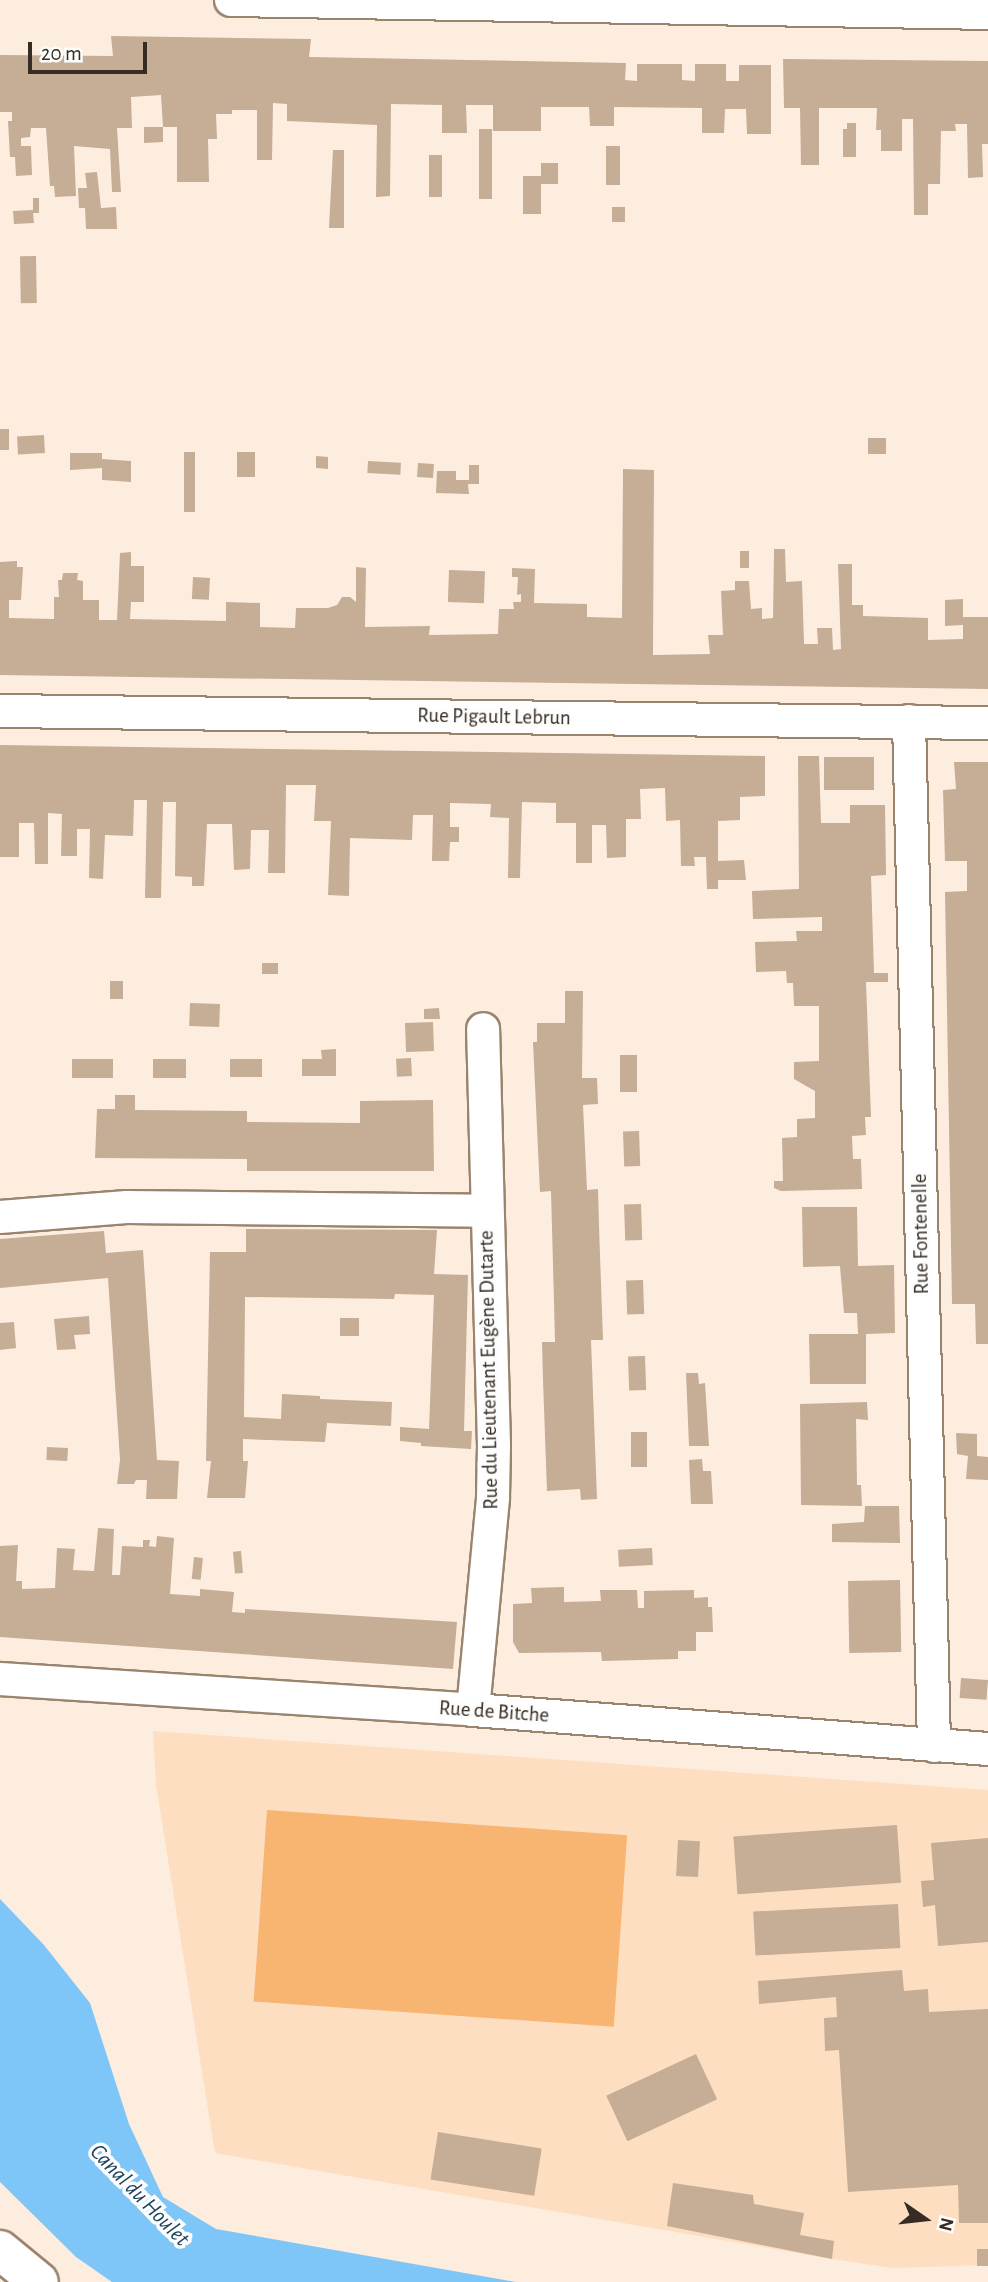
<!DOCTYPE html>
<meta charset="utf-8">
<style>
body{margin:0}
#map{position:relative;width:988px;height:2282px;overflow:hidden;background:#fdeddf;font-family:"Alegreya Sans",sans-serif}
div>[style]{position:absolute}
[style*='--x']{left:calc(var(--x)*1px);top:calc(var(--y)*1px);width:calc(var(--w)*1px);rotate:calc(var(--a)*1deg)}
.built>*{inset:0;background:#fddec1}
.green>*{inset:0;background:#f8b471;transform-origin:0 0}
.water>*{inset:0;background:#7fc6f8}
.building>*{inset:0;background:#c5ad96;transform-origin:0 0}
.roads{filter:drop-shadow(2px 0 #9b846e) drop-shadow(-2px 0 #9b846e) drop-shadow(0 2px #9b846e) drop-shadow(0 -2px #9b846e)}
.street>*{height:32px;margin:-16px;padding:0 16px;transform-origin:16px;border-radius:16px;background:#fff}
.secondary>*{height:38px;margin:-19px;padding:0 19px;transform-origin:19px;border-radius:19px;background:#fff}
span{translate:-50% -50%;white-space:nowrap;text-align:center;line-height:1.15;-webkit-text-stroke:7px #fdfdfd;paint-order:stroke}
.street-label{font-size:21px;color:#362c23}
.water-label{font-size:23px;color:#1c445d;font-style:italic}
.north{position:absolute;left:890px;top:2184px;width:70px;height:70px;-webkit-text-stroke:5px #fdfdfd;paint-order:stroke;rotate:104deg;font-size:19px;font-weight:700;line-height:28px;text-align:center;color:#362c23}
.north::after{content:'';display:block;margin:auto;width:24px;height:32px;background:#362c23;clip-path:polygon(50% 0,100% 100%,50% 72%,0 100%)}
.scale{position:absolute;left:28px;top:42px;width:119px;height:32px;box-sizing:border-box;border:4px solid #362c23;border-top:0;padding-left:9px;font-size:21px;line-height:24px;white-space:nowrap;color:#362c23;-webkit-text-stroke:5px #fdfdfd;paint-order:stroke}
</style>
<div id="map">
<div class="built">
<i style="clip-path:polygon(153px 1731px,988px 1790px,988px 2265px,893px 2268px,832px 2259px,215px 2153px,156px 1785px)"></i>
</div>
<div class="green">
<i style="left:267px;top:1810px;width:361px;height:192px;rotate:4deg"></i>
</div>
<div class="water">
<i style="clip-path:polygon(0 1899px,44px 1945px,90px 2003px,129px 2124px,163px 2197px,216px 2229px,516px 2282px,112px 2282px,76px 2257px,0 2182px)"></i>
</div>
<div class="building">
<i style="clip-path:polygon(111px 36px,311px 39px,309px 57px,626px 63px,625px 80px,637px 81px,637px 64px,682px 64px,682px 80px,695px 81px,695px 64px,726px 64px,726px 81px,739px 81px,739px 65px,771px 65px,771px 134px,747px 134px,746px 109px,725px 109px,724px 133px,702px 133px,702px 108px,614px 107px,614px 126px,590px 126px,589px 107px,541px 107px,541px 131px,493px 131px,493px 105px,466px 105px,467px 133px,442px 133px,442px 105px,391px 104px,390px 196px,376px 197px,377px 125px,287px 121px,287px 104px,273px 103px,272px 160px,257px 160px,257px 110px,232px 110px,232px 114px,216px 114px,217px 139px,208px 139px,209px 182px,177px 182px,177px 127px,163px 127px,163px 142px,144px 143px,144px 127px,163px 127px,161px 95px,131px 97px,132px 128px,117px 128px,121px 192px,112px 192px,110px 149px,74px 146px,76px 196px,55px 197px,54px 186px,50px 186px,46px 128px,31px 128px,30px 137px,21px 138px,21px 146px,31px 146px,32px 175px,16px 176px,15px 157px,10px 157px,8px 121px,12px 121px,12px 112px,0 112px,0 55px,113px 56px)"></i>
<i style="clip-path:polygon(783px 59px,988px 61px,988px 144px,982px 144px,983px 177px,968px 178px,967px 124px,955px 124px,956px 131px,941px 131px,940px 184px,928px 184px,928px 215px,914px 215px,913px 119px,902px 119px,902px 151px,881px 151px,881px 130px,876px 130px,877px 108px,819px 108px,819px 165px,801px 165px,800px 108px,784px 108px)"></i>
<i style="clip-path:polygon(847px 123px,856px 123px,856px 157px,843px 157px,843px 129px,847px 129px)"></i>
<i style="left:479px;top:129px;width:13px;height:70px"></i>
<i style="left:606px;top:146px;width:14px;height:39px"></i>
<i style="clip-path:polygon(333px 150px,344px 150px,344px 228px,329px 228px)"></i>
<i style="left:429px;top:155px;width:13px;height:42px"></i>
<i style="clip-path:polygon(541px 163px,558px 163px,558px 184px,541px 184px,541px 214px,523px 214px,523px 176px,541px 176px)"></i>
<i style="clip-path:polygon(97px 172px,101px 208px,116px 207px,117px 229px,86px 229px,85px 208px,79px 208px,78px 188px,87px 188px,85px 173px)"></i>
<i style="clip-path:polygon(33px 198px,39px 198px,39px 213px,33px 213px,34px 223px,14px 224px,13px 211px,33px 210px)"></i>
<i style="left:612px;top:207px;width:13px;height:15px"></i>
<i style="left:36px;top:256px;width:47px;height:16px;rotate:89deg"></i>
<i style="left:0;top:429px;width:9px;height:21px"></i>
<i style="left:44px;top:435px;width:18px;height:27px;rotate:87deg"></i>
<i style="left:868px;top:438px;width:18px;height:16px"></i>
<i style="left:184px;top:452px;width:11px;height:60px"></i>
<i style="left:237px;top:452px;width:18px;height:25px"></i>
<i style="clip-path:polygon(70px 453px,102px 453px,102px 459px,131px 461px,131px 482px,102px 480px,102px 468px,70px 470px)"></i>
<i style="clip-path:polygon(316px 456px,328px 457px,328px 469px,316px 468px)"></i>
<i style="left:368px;top:461px;width:33px;height:12px;rotate:3deg"></i>
<i style="left:418px;top:463px;width:16px;height:14px;rotate:4deg"></i>
<i style="clip-path:polygon(469px 465px,479px 465px,479px 484px,468px 484px,469px 494px,436px 493px,437px 471px,456px 471px,456px 480px,469px 480px)"></i>
<i style="clip-path:polygon(623px 469px,654px 470px,653px 655px,710px 654px,708px 635px,723px 635px,721px 591px,735px 590px,735px 581px,749px 581px,751px 609px,762px 608px,762px 619px,773px 618px,774px 549px,785px 549px,786px 582px,802px 581px,804px 644px,818px 644px,817px 628px,832px 628px,833px 650px,841px 649px,838px 564px,852px 564px,852px 605px,863px 605px,863px 616px,928px 618px,928px 640px,963px 639px,963px 625px,945px 626px,945px 600px,963px 599px,963px 617px,988px 617px,988px 689px,0 675px,0 562px,17px 561px,17px 567px,23px 567px,21px 600px,9px 600px,9px 618px,54px 619px,54px 597px,59px 597px,58px 580px,62px 580px,63px 573px,78px 573px,77px 580px,83px 581px,83px 600px,99px 600px,99px 620px,117px 620px,120px 553px,131px 552px,131px 566px,144px 566px,144px 602px,131px 602px,130px 619px,226px 621px,226px 602px,260px 603px,260px 627px,295px 628px,296px 608px,328px 608px,337px 605px,342px 597px,350px 597px,356px 602px,356px 567px,366px 568px,365px 627px,430px 626px,429px 635px,498px 634px,499px 609px,514px 609px,513px 602px,521px 602px,521px 594px,517px 595px,518px 577px,512px 577px,512px 568px,535px 569px,534px 603px,587px 604px,587px 617px,622px 618px)"></i>
<i style="left:740px;top:551px;width:9px;height:17px"></i>
<i style="left:449px;top:570px;width:36px;height:32px;rotate:2deg"></i>
<i style="left:193px;top:577px;width:17px;height:22px;rotate:3deg"></i>
<i style="clip-path:polygon(0 745px,765px 756px,765px 796px,740px 797px,740px 820px,718px 821px,718px 861px,744px 860px,746px 880px,718px 880px,718px 889px,707px 889px,706px 857px,694px 857px,695px 866px,681px 866px,680px 820px,666px 821px,665px 788px,640px 789px,641px 819px,626px 819px,626px 857px,607px 858px,606px 825px,592px 825px,592px 863px,576px 863px,576px 823px,556px 823px,556px 803px,522px 802px,520px 878px,508px 878px,509px 818px,490px 817px,491px 804px,450px 803px,450px 827px,459px 827px,459px 842px,450px 842px,449px 861px,432px 861px,433px 815px,413px 815px,412px 840px,350px 838px,349px 896px,328px 895px,331px 821px,314px 821px,316px 785px,286px 785px,285px 873px,268px 873px,269px 830px,251px 830px,250px 869px,234px 870px,232px 824px,207px 824px,204px 886px,192px 886px,192px 877px,175px 876px,176px 802px,163px 802px,161px 898px,145px 898px,147px 800px,134px 800px,133px 836px,105px 835px,103px 879px,89px 878px,90px 829px,77px 829px,77px 856px,61px 856px,62px 814px,48px 813px,48px 864px,35px 864px,34px 823px,19px 823px,19px 857px,0 857px)"></i>
<i style="clip-path:polygon(798px 756px,819px 756px,821px 823px,850px 823px,850px 805px,885px 805px,886px 875px,871px 876px,874px 973px,888px 973px,888px 982px,866px 982px,871px 1117px,865px 1117px,866px 1135px,852px 1136px,853px 1159px,861px 1159px,862px 1189px,781px 1191px,774px 1188px,774px 1181px,783px 1181px,782px 1138px,797px 1137px,797px 1119px,815px 1118px,815px 1091px,794px 1079px,794px 1062px,819px 1061px,819px 1006px,794px 1006px,793px 983px,787px 983px,786px 971px,756px 972px,755px 942px,797px 941px,796px 931px,822px 931px,822px 917px,753px 919px,752px 891px,799px 889px)"></i>
<i style="left:824px;top:757px;width:50px;height:33px"></i>
<i style="clip-path:polygon(954px 762px,988px 762px,988px 1344px,976px 1344px,975px 1304px,952px 1304px,945px 892px,967px 891px,967px 861px,945px 861px,943px 790px,956px 789px)"></i>
<i style="left:262px;top:963px;width:16px;height:11px"></i>
<i style="left:110px;top:981px;width:13px;height:18px"></i>
<i style="clip-path:polygon(565px 991px,583px 991px,582px 1078px,597px 1078px,598px 1104px,583px 1105px,587px 1190px,598px 1189px,599px 1226px,603px 1340px,591px 1340px,597px 1499px,581px 1500px,580px 1489px,547px 1491px,543px 1380px,542px 1342px,555px 1342px,554px 1302px,551px 1191px,540px 1192px,533px 1042px,537px 1042px,537px 1023px,565px 1023px)"></i>
<i style="left:190px;top:1003px;width:30px;height:23px;rotate:2deg"></i>
<i style="clip-path:polygon(439px 1008px,440px 1019px,424px 1019px,424px 1009px)"></i>
<i style="left:433px;top:1022px;width:29px;height:28px;rotate:88deg"></i>
<i style="clip-path:polygon(336px 1049px,336px 1076px,302px 1076px,302px 1059px,322px 1059px,321px 1050px)"></i>
<i style="left:637px;top:1055px;width:37px;height:17px;rotate:90deg"></i>
<i style="left:411px;top:1058px;width:18px;height:15px;rotate:87deg"></i>
<i style="left:113px;top:1059px;width:19px;height:41px;rotate:90deg"></i>
<i style="left:153px;top:1059px;width:33px;height:19px"></i>
<i style="left:230px;top:1059px;width:32px;height:18px"></i>
<i style="clip-path:polygon(115px 1095px,135px 1095px,135px 1110px,247px 1111px,247px 1122px,360px 1123px,360px 1101px,433px 1100px,434px 1171px,247px 1171px,247px 1159px,95px 1158px,97px 1109px,115px 1109px)"></i>
<i style="left:639px;top:1131px;width:35px;height:16px;rotate:88deg"></i>
<i style="left:641px;top:1204px;width:36px;height:17px;rotate:88deg"></i>
<i style="clip-path:polygon(802px 1207px,857px 1207px,858px 1266px,894px 1265px,895px 1333px,866px 1334px,866px 1384px,810px 1384px,809px 1334px,858px 1334px,857px 1313px,844px 1313px,840px 1266px,803px 1267px)"></i>
<i style="clip-path:polygon(246px 1229px,437px 1230px,434px 1274px,468px 1275px,464px 1431px,472px 1431px,471px 1449px,421px 1446px,421px 1443px,400px 1441px,400px 1427px,429px 1429px,434px 1295px,395px 1294px,394px 1299px,245px 1297px,244px 1417px,281px 1419px,282px 1394px,320px 1396px,320px 1399px,392px 1402px,391px 1426px,327px 1423px,325px 1442px,243px 1439px,243px 1461px,248px 1461px,245px 1498px,207px 1498px,211px 1461px,206px 1461px,210px 1252px,246px 1252px)"></i>
<i style="clip-path:polygon(104px 1231px,106px 1253px,143px 1250px,157px 1460px,179px 1461px,177px 1499px,146px 1499px,147px 1480px,136px 1480px,134px 1484px,117px 1484px,120px 1460px,108px 1278px,0 1288px,0 1239px)"></i>
<i style="left:643px;top:1280px;width:34px;height:17px;rotate:88deg"></i>
<i style="clip-path:polygon(89px 1316px,90px 1334px,74px 1335px,76px 1349px,57px 1350px,54px 1319px)"></i>
<i style="left:340px;top:1318px;width:19px;height:18px"></i>
<i style="clip-path:polygon(14px 1322px,16px 1348px,0 1350px,0 1323px)"></i>
<i style="left:645px;top:1356px;width:34px;height:17px;rotate:88deg"></i>
<i style="clip-path:polygon(686px 1373px,698px 1373px,699px 1384px,705px 1383px,709px 1446px,689px 1446px)"></i>
<i style="clip-path:polygon(867px 1402px,868px 1420px,856px 1419px,857px 1485px,861px 1485px,862px 1506px,801px 1505px,800px 1404px)"></i>
<i style="left:631px;top:1432px;width:16px;height:35px"></i>
<i style="clip-path:polygon(956px 1433px,977px 1434px,977px 1456px,988px 1457px,988px 1480px,966px 1479px,968px 1456px,957px 1454px)"></i>
<i style="left:47px;top:1447px;width:21px;height:13px;rotate:3deg"></i>
<i style="clip-path:polygon(702px 1459px,703px 1471px,711px 1471px,713px 1504px,691px 1504px,689px 1460px)"></i>
<i style="clip-path:polygon(865px 1506px,899px 1506px,900px 1543px,832px 1542px,832px 1524px,864px 1522px)"></i>
<i style="clip-path:polygon(98px 1528px,114px 1529px,112px 1575px,120px 1575px,122px 1546px,143px 1547px,143px 1540px,150px 1540px,149px 1546px,156px 1547px,157px 1536px,174px 1538px,170px 1594px,200px 1596px,200px 1589px,234px 1592px,232px 1612px,245px 1613px,245px 1609px,457px 1622px,453px 1669px,0 1637px,0 1546px,18px 1545px,16px 1581px,22px 1581px,22px 1589px,55px 1588px,57px 1548px,75px 1549px,73px 1570px,94px 1571px)"></i>
<i style="left:652px;top:1548px;width:17px;height:34px;rotate:87deg"></i>
<i style="left:241px;top:1551px;width:22px;height:8px;rotate:85deg"></i>
<i style="left:194px;top:1557px;width:9px;height:22px;rotate:6deg"></i>
<i style="left:900px;top:1580px;width:72px;height:52px;rotate:89deg"></i>
<i style="clip-path:polygon(564px 1587px,564px 1602px,601px 1601px,600px 1590px,637px 1590px,638px 1608px,644px 1608px,644px 1591px,694px 1590px,694px 1598px,708px 1597px,708px 1607px,712px 1607px,713px 1632px,696px 1632px,696px 1651px,678px 1651px,678px 1659px,602px 1661px,601px 1652px,519px 1653px,513px 1642px,513px 1604px,532px 1603px,531px 1588px)"></i>
<i style="left:961px;top:1678px;width:27px;height:20px;rotate:4deg"></i>
<i style="left:897px;top:1825px;width:58px;height:164px;rotate:86deg"></i>
<i style="clip-path:polygon(988px 1838px,988px 1942px,938px 1946px,935px 1905px,923px 1907px,921px 1881px,934px 1880px,931px 1843px)"></i>
<i style="left:678px;top:1840px;width:22px;height:36px;rotate:3deg"></i>
<i style="left:898px;top:1904px;width:44px;height:145px;rotate:87deg"></i>
<i style="clip-path:polygon(902px 1970px,904px 1991px,928px 1989px,929px 2012px,988px 2009px,988px 2223px,959px 2223px,958px 2185px,848px 2192px,839px 2050px,825px 2051px,824px 2018px,837px 2017px,836px 1997px,759px 2004px,758px 1981px)"></i>
<i style="left:696px;top:2054px;width:50px;height:99px;rotate:65deg"></i>
<i style="left:438px;top:2132px;width:105px;height:48px;rotate:9deg"></i>
<i style="clip-path:polygon(673px 2183px,753px 2195px,754px 2204px,804px 2213px,800px 2235px,834px 2241px,832px 2259px,667px 2226px)"></i>
<i style="left:988px;top:2249px;width:17px;height:11px;rotate:90deg"></i>
</div>
<div class="roads">
<div class="street">
<i style="--x:231;--y:0;--w:757;--a:0.98"></i>
<i style="--x:0;--y:711;--w:988;--a:0.7"></i>
<i style="--x:909;--y:721;--w:1025;--a:88.6"></i>
<i style="--x:0;--y:1217;--w:127;--a:-4.5"></i>
<i style="--x:127;--y:1207;--w:360;--a:0.6"></i>
<i style="--x:0;--y:1679;--w:474;--a:3.7"></i>
<i style="--x:473;--y:1710;--w:516;--a:4.33"></i>
<i style="--x:473;--y:1710;--w:214;--a:-84.6"></i>
<i style="--x:493;--y:1497;--w:51;--a:-88.9"></i>
<i style="--x:494;--y:1446;--w:417;--a:-91.5"></i>
</div>
<div class="secondary">
<i style="--x:0;--y:2250;--w:50;--a:39.4"></i>
</div>
</div>
<div class="street-label">
<span style="left:494px;top:717px;rotate:1deg">Rue Pigault Lebrun</span>
<span style="left:921px;top:1234px;rotate:-91deg">Rue Fontenelle</span>
<span style="left:489px;top:1370px;rotate:-91deg">Rue du Lieutenant Eugène Dutarte</span>
<span style="left:494px;top:1712px;rotate:4deg">Rue de Bitche</span>
</div>
<div class="water-label">
<span style="left:139px;top:2196px;rotate:46deg">Canal du Houlet</span>
</div>
<div class="north">N</div>
<div class="scale">20 m</div>
</div>
